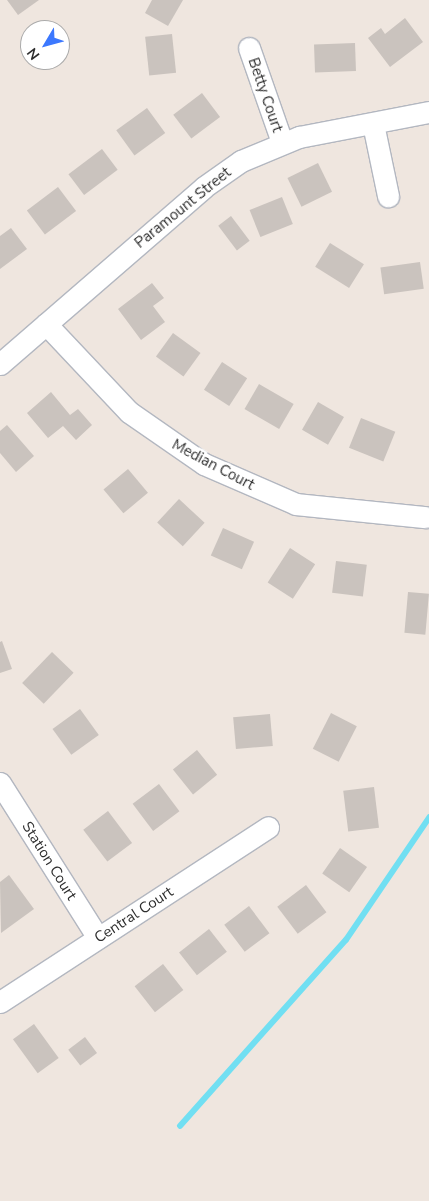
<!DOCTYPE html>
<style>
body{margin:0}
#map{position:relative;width:429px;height:1201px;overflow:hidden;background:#efe6df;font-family:"Nunito Sans",sans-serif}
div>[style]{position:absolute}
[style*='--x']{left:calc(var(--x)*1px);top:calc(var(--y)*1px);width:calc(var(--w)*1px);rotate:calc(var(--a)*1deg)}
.stream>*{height:5.5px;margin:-2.75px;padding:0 2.75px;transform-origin:2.75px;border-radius:2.75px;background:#71dff2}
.building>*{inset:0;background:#cac3be;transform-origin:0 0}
.roads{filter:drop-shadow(1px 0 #b3b7c0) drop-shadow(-1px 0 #b3b7c0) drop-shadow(0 1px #b3b7c0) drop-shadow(0 -1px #b3b7c0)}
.minor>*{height:21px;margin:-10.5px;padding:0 10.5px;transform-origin:10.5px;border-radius:10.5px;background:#fff}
span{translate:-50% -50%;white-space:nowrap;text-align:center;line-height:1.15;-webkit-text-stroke:5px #fff;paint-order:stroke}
.street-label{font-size:15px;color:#2d2d2d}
.north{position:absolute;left:20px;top:20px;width:50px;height:50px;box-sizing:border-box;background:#fff;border:1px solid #ababab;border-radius:50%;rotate:233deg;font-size:14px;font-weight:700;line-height:20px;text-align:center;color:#2d2d2d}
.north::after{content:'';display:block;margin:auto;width:18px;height:22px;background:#3c78fe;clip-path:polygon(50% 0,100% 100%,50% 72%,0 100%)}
</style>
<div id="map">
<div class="stream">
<i style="--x:180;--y:1126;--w:249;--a:-48.3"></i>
<i style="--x:346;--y:940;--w:148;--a:-55.8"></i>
</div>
<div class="building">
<i style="clip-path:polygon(7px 0,39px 0,18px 15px)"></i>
<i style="clip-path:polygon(152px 0,183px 0,168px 26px,145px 13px)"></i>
<i style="clip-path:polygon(405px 18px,423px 42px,390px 67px,368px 38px,381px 28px,385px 34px)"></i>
<i style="left:172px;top:34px;width:39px;height:27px;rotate:84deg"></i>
<i style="left:355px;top:43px;width:28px;height:41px;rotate:88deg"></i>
<i style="left:202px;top:93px;width:30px;height:36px;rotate:53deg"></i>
<i style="left:147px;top:108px;width:31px;height:38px;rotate:54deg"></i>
<i style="left:102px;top:149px;width:26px;height:42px;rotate:53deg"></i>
<i style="left:318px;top:163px;width:32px;height:34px;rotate:64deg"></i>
<i style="left:58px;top:187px;width:30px;height:39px;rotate:53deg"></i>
<i style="left:282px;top:197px;width:29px;height:35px;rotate:68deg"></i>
<i style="left:231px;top:216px;width:31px;height:16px;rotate:53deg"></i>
<i style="clip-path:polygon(11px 228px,27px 249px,0 269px,0 236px)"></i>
<i style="left:330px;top:243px;width:40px;height:28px;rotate:32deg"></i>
<i style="left:420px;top:262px;width:27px;height:40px;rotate:82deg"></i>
<i style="clip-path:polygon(152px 283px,164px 298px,153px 306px,165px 322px,141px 340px,118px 309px)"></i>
<i style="left:173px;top:333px;width:34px;height:29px;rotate:36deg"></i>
<i style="left:222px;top:362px;width:30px;height:33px;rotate:33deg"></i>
<i style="left:259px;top:384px;width:40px;height:29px;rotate:30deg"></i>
<i style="clip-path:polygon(51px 392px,70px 415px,78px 409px,92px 425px,76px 440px,63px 426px,48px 438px,27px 413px)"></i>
<i style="left:318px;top:402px;width:30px;height:32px;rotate:30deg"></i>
<i style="left:361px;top:418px;width:37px;height:32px;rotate:22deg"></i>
<i style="clip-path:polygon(7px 425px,34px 456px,16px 472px,0 453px,0 431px)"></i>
<i style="left:128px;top:469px;width:31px;height:32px;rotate:50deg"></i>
<i style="left:179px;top:499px;width:35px;height:32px;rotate:43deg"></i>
<i style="left:223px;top:528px;width:34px;height:30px;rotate:24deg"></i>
<i style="left:290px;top:548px;width:30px;height:41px;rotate:33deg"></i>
<i style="left:336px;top:561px;width:31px;height:32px;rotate:7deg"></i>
<i style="left:408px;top:592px;width:21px;height:41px;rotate:5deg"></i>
<i style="clip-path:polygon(2px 641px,12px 669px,0 673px,0 642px)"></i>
<i style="left:52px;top:652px;width:30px;height:43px;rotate:44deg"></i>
<i style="left:80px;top:709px;width:32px;height:34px;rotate:54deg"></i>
<i style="left:331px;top:713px;width:29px;height:40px;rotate:27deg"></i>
<i style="left:270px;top:714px;width:32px;height:37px;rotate:85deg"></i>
<i style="left:197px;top:750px;width:32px;height:31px;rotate:51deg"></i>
<i style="left:159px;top:784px;width:34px;height:33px;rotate:53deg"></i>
<i style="left:374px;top:787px;width:41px;height:31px;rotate:83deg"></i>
<i style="left:108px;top:811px;width:40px;height:31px;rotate:53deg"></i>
<i style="left:340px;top:848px;width:33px;height:31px;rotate:35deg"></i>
<i style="clip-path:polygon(9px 875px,34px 909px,1px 933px,0 882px)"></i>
<i style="left:306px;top:885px;width:34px;height:36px;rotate:53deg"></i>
<i style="left:249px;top:906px;width:34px;height:31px;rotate:53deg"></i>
<i style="left:209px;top:929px;width:29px;height:38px;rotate:52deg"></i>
<i style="left:163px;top:964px;width:33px;height:36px;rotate:52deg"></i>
<i style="left:34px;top:1024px;width:42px;height:26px;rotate:54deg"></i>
<i style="left:85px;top:1037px;width:20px;height:21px;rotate:53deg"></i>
</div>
<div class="roads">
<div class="minor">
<i style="--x:249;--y:48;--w:100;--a:70.7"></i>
<i style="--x:373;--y:124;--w:74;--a:78.2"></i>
<i style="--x:46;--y:324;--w:121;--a:46.7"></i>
<i style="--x:129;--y:412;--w:91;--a:34.7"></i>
<i style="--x:204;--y:464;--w:100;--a:23.5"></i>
<i style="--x:296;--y:504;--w:130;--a:5.8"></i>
<i style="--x:0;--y:364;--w:270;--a:-40.9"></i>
<i style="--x:204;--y:187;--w:45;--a:-35.1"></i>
<i style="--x:241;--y:161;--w:63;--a:-22.5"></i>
<i style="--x:299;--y:137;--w:132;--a:-10.9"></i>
<i style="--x:0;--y:783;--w:183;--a:57.7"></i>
<i style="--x:0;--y:1002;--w:320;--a:-33.1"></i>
</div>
</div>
<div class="street-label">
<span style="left:265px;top:95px;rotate:71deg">Betty Court</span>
<span style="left:183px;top:208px;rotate:-39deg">Paramount Street</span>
<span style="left:213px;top:465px;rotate:28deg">Median Court</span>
<span style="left:49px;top:861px;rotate:58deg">Station Court</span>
<span style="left:134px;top:915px;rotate:-33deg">Central Court</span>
</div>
<div class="north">N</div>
</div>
